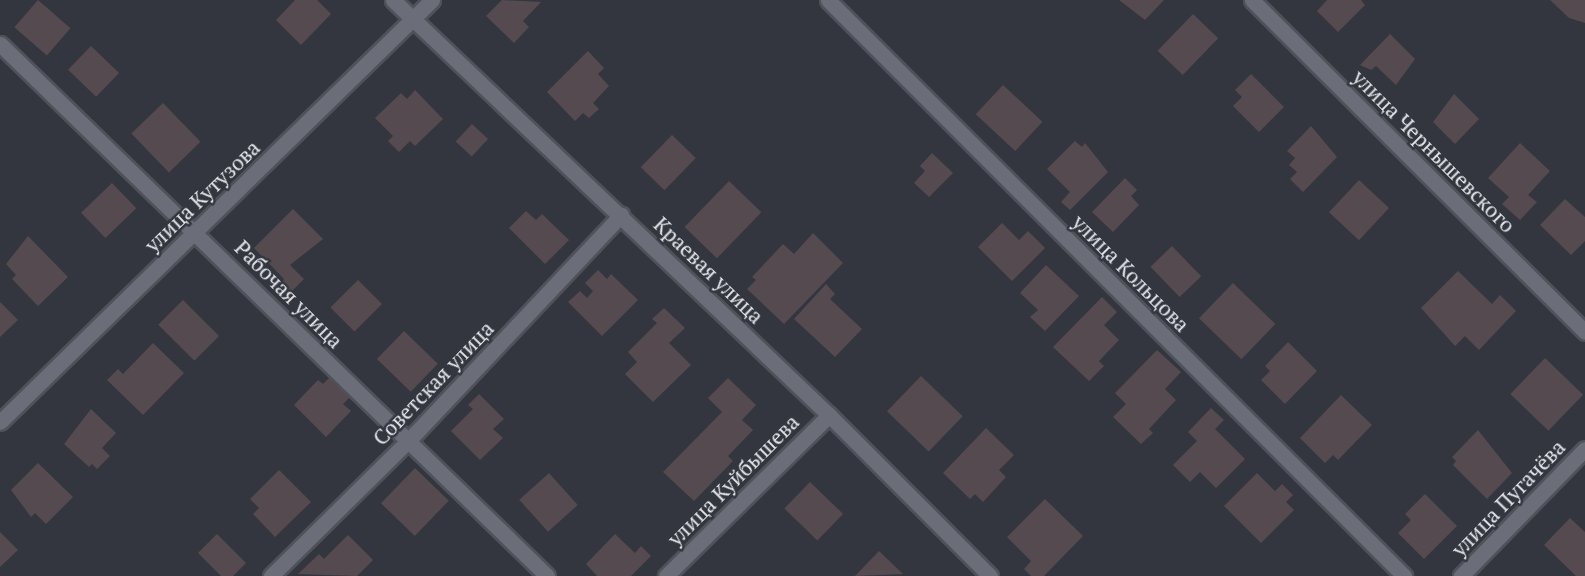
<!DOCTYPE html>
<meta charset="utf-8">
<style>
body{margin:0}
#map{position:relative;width:1585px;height:576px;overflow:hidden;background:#33363f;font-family:"PT Serif",serif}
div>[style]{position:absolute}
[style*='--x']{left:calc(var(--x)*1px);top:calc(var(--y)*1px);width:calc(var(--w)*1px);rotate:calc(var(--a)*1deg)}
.building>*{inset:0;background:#544a4f;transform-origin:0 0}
.roads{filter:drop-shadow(2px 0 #50525a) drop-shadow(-2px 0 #50525a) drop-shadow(0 2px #50525a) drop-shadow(0 -2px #50525a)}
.minor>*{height:15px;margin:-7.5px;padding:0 7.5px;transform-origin:7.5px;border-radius:7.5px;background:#6b6e78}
span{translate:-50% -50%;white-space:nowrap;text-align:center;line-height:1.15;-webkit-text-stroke:5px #33363f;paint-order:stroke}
.street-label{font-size:21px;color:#e7e8ee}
</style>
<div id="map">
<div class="building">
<i style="left:38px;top:0;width:43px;height:36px;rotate:41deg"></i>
<i style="clip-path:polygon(295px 0,317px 0,331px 14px,301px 45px,276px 20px)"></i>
<i style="clip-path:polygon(502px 0,541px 2px,523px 21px,529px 27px,514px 43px,486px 16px)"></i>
<i style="clip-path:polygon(1119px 0,1164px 0,1145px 20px)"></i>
<i style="clip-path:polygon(1327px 0,1361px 0,1365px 5px,1338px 32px,1317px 11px)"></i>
<i style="clip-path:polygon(1550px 0,1585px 0,1585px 23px,1569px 18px)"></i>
<i style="left:1193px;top:14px;width:35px;height:51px;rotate:44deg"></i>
<i style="clip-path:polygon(1390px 34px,1415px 59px,1396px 85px,1376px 66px,1371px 70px,1360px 65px)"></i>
<i style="left:91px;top:46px;width:39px;height:33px;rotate:44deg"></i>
<i style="clip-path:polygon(588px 51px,604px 68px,598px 74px,609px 86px,593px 103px,599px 109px,589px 118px,583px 113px,575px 121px,547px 92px)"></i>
<i style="clip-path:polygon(1251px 74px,1284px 107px,1259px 132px,1233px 106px,1242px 97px,1235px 90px)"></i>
<i style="left:1003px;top:85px;width:54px;height:40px;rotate:43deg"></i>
<i style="clip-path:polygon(415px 90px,443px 119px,415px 146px,410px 141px,399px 152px,388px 141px,393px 136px,375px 118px,401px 93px,407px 99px)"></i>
<i style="clip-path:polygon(1454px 94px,1479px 119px,1455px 144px,1433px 122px)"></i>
<i style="left:163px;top:103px;width:54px;height:44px;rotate:46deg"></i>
<i style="left:472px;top:124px;width:22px;height:24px;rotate:43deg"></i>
<i style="clip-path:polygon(1311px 126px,1337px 157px,1303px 192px,1290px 179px,1297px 172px,1289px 165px,1295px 158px,1287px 151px)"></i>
<i style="left:672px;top:135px;width:33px;height:45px;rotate:44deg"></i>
<i style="clip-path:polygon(1075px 141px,1082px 147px,1085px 143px,1108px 172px,1070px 210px,1061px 202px,1070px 192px,1047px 169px)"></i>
<i style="clip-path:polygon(1520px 143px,1550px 171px,1528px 195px,1537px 202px,1520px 220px,1502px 204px,1509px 197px,1488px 178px)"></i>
<i style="clip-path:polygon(932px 153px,953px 173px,929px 197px,914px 183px,925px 171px,920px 166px)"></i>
<i style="clip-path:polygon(1125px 178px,1137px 190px,1131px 196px,1139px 205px,1113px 232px,1092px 212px)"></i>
<i style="left:1359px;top:180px;width:41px;height:44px;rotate:43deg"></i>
<i style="left:729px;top:181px;width:45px;height:64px;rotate:44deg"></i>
<i style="left:112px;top:183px;width:35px;height:43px;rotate:46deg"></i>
<i style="clip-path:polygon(1565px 199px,1585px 217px,1585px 241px,1571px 255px,1540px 225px)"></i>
<i style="clip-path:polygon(293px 209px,323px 239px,290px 265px,304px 279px,288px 295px,278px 285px,284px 279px,254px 248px)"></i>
<i style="clip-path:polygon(526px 211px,536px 220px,542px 214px,569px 240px,545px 264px,509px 228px)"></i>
<i style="clip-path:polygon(1002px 223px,1019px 240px,1028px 231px,1045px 248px,1012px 281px,978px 247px)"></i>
<i style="clip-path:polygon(813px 233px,843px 263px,784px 324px,747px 289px,756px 280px,752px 277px,783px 244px,794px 254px)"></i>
<i style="clip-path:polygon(28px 236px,68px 277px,38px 306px,12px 279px,16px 275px,6px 264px)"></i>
<i style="left:1172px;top:246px;width:42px;height:30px;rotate:46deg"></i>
<i style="clip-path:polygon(1046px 265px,1079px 296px,1045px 331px,1030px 317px,1038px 310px,1020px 293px)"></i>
<i style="clip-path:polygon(598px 270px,607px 279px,611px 274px,638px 300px,602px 336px,568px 302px,580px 291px,587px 298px,593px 291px,585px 283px)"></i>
<i style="clip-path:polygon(1458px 271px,1492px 304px,1500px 295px,1516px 311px,1479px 350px,1465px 336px,1455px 346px,1421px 308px)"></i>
<i style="left:358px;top:280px;width:34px;height:39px;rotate:45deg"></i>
<i style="left:1233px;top:283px;width:59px;height:49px;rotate:44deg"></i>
<i style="clip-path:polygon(826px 284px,835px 294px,830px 299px,862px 329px,835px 357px,794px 319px)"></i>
<i style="clip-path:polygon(1102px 297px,1117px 312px,1104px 325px,1119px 340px,1099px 361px,1104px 366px,1089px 381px,1053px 347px)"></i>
<i style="left:183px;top:300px;width:51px;height:35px;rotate:45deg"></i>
<i style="clip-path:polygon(0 302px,18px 320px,0 337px)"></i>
<i style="clip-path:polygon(664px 308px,685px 328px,669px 343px,691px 365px,653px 402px,625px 374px,637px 362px,628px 352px,657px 323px,652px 319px)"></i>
<i style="left:404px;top:331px;width:47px;height:39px;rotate:44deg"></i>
<i style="clip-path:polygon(1288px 342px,1317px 371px,1285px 404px,1261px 380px,1270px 371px,1265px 366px)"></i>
<i style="clip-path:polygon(153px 343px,184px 373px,143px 415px,107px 380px,118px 369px,123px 374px)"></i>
<i style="clip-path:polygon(1157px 350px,1181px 372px,1165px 389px,1176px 400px,1149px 429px,1153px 433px,1141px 444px,1113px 417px,1126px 404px,1115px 393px)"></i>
<i style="left:1545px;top:358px;width:53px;height:50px;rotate:44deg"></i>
<i style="left:921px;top:376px;width:58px;height:49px;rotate:44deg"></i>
<i style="clip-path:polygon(330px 377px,350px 397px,343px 404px,351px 411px,326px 437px,294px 405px,318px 380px,323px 384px)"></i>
<i style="clip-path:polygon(728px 378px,756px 405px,742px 420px,753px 430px,728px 456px,733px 461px,694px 501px,663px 472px,722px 412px,708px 398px)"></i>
<i style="clip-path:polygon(479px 394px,504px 419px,493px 429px,503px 438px,480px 460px,451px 431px,473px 409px,468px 405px)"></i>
<i style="clip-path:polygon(1341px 395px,1372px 425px,1338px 460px,1333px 455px,1325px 463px,1300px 438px)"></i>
<i style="clip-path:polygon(1211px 408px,1224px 420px,1215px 429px,1245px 459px,1216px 488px,1200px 472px,1190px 482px,1173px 465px,1197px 441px,1188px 432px)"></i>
<i style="clip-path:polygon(91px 409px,116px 433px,102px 448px,110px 456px,97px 469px,92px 464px,89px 467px,64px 444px)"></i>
<i style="clip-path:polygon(986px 428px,1014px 455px,999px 470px,1006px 477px,983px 502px,975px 494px,970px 499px,943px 473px)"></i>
<i style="clip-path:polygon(1478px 430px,1512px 473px,1487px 499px,1453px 465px,1456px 461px,1452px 457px)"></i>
<i style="clip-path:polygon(38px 463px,73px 497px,46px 524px,35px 513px,31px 517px,11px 490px)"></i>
<i style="left:415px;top:468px;width:47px;height:49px;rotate:44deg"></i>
<i style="clip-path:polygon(279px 470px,311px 502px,275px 537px,253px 514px,259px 508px,250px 499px)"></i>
<i style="left:549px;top:473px;width:43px;height:40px;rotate:48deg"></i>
<i style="clip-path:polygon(1257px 473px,1275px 491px,1282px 484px,1293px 495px,1286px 502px,1294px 510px,1261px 543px,1224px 506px)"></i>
<i style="left:810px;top:482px;width:46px;height:37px;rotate:44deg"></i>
<i style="clip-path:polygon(1425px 494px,1457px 526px,1424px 559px,1398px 533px,1411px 520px,1405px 514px)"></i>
<i style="clip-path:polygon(1045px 499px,1083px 536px,1044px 576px,1031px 576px,1024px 569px,1031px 561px,1007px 537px)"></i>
<i style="clip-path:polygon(1570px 518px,1585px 532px,1585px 576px,1576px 576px,1544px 545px)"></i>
<i style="clip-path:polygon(0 532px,18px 550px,0 567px)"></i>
<i style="clip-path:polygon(217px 534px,246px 563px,233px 576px,221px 576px,198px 553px)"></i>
<i style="clip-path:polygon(615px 534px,635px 553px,641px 546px,651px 556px,631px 576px,597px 576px,586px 564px)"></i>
<i style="clip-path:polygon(348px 535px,373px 560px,357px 576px,298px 574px,319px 554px,324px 559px)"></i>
<i style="clip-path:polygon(879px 551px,903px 574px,855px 576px)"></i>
</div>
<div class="roads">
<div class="minor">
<i style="--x:393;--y:0;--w:602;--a:43.59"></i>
<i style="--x:829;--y:415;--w:228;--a:45"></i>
<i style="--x:828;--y:0;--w:815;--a:45"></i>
<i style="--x:1252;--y:0;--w:470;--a:44.9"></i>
<i style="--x:0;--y:44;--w:763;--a:44.2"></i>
<i style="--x:0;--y:422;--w:604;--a:-44.33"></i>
<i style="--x:271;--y:576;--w:192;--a:-44.6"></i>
<i style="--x:408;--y:441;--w:311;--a:-46.7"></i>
<i style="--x:666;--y:576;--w:229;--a:-44.6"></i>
<i style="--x:1461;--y:576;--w:177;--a:-45.7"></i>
</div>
</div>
<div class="street-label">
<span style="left:1434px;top:151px;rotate:45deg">улица Чернышевского</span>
<span style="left:202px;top:196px;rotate:-44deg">улица Кутузова</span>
<span style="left:709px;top:270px;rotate:44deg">Краевая улица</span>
<span style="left:1131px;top:273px;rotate:45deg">улица Кольцова</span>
<span style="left:289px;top:294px;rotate:45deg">Рабочая улица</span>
<span style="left:433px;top:383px;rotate:-46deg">Советская улица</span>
<span style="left:733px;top:480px;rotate:-45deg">улица Куйбышева</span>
<span style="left:1508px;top:498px;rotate:-46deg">улица Пугачёва</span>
</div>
</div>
